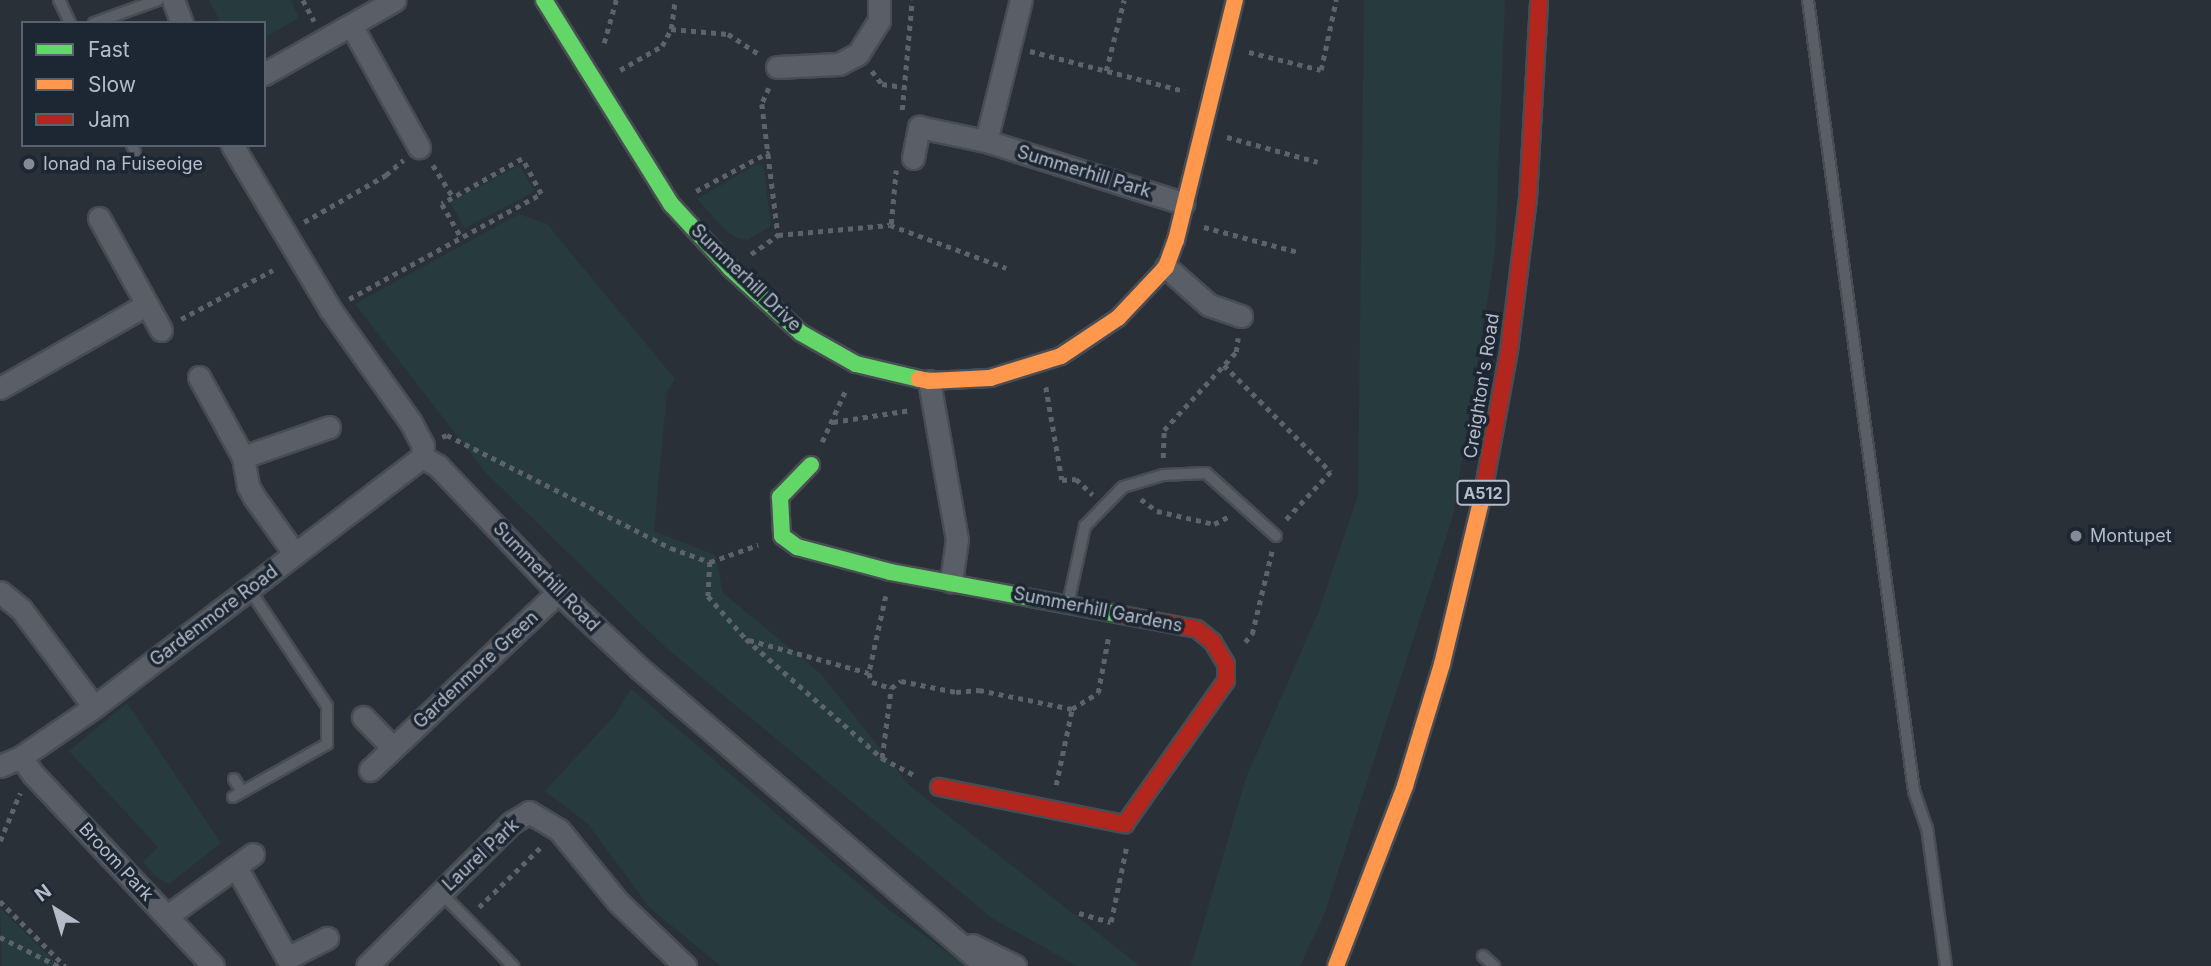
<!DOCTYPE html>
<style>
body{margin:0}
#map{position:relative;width:2211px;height:966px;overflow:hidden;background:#2a3038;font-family:Inter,sans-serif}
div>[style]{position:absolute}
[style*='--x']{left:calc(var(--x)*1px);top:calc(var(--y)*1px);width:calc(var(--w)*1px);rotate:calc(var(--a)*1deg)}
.green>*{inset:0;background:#273a3e;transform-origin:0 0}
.path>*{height:4.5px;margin-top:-2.25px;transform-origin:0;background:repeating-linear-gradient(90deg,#5d636a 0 5px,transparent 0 10px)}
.roads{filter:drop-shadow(2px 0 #484c53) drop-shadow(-2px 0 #484c53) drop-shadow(0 2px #484c53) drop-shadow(0 -2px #484c53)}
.lane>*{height:10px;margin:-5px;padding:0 5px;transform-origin:5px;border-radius:5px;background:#5a5e66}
.street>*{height:21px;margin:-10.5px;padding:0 10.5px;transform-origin:10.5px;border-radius:10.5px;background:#5a5e66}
.fast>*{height:16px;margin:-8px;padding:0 8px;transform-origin:8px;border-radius:8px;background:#63d668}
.slow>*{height:16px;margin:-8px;padding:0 8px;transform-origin:8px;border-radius:8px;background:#ff974d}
.jam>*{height:16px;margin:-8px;padding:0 8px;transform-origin:8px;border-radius:8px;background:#b3261e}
.dots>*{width:19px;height:19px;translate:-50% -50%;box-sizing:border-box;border:4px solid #1d2633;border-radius:50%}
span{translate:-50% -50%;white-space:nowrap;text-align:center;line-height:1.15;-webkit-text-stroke:7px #1d2633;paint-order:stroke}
.shield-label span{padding:2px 5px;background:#1d2633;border:2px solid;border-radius:5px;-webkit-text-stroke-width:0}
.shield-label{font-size:16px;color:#b4bcc9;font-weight:700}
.poi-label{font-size:18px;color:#b4bcc9}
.left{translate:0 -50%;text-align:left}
.street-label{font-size:18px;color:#b4bcc9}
.legend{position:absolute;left:21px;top:21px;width:245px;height:126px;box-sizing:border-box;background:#1d2633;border:2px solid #59626f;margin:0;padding:9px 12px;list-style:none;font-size:21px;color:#b4bcc9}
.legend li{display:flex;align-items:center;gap:14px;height:35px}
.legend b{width:35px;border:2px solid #59626f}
.north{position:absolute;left:21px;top:875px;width:70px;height:70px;-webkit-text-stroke:5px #1d2633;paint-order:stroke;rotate:323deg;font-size:19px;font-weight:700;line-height:28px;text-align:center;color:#b4bcc9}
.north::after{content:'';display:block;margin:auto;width:24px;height:32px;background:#b4bcc9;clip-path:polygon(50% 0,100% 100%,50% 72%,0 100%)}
</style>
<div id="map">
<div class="green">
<i style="clip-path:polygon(209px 0,291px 0,299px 18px,264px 38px,264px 23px,221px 23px)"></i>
<i style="clip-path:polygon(1364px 0,1505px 0,1495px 253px,1453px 516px,1324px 915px,1300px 966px,1191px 966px,1246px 778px,1319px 611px,1358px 495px)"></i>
<i style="clip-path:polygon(757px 164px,762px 165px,764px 171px,771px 226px,748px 240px,737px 238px,725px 230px,697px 199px)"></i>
<i style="left:520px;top:165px;width:30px;height:79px;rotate:62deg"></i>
<i style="clip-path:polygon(519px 214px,547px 224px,675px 379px,667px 391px,654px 531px,715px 555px,723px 593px,820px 673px,909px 785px,1140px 966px,1077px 966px,992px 918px,664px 646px,486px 473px,355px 304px)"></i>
<i style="clip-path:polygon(631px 689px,883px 905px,966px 966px,721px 966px,650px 908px,588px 824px,545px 791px,615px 715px)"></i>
<i style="clip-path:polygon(127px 703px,221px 843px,169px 884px,155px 876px,143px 862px,158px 847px,69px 751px)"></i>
<i style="clip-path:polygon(0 908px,59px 966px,2px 966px)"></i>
</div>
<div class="path">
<i style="--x:303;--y:0;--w:24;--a:62"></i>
<i style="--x:671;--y:29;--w:57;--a:5"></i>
<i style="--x:728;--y:34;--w:38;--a:33"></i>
<i style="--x:604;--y:43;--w:45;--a:-74.4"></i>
<i style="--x:1030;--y:51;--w:160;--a:14.5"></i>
<i style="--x:1249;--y:52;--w:74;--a:14"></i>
<i style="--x:1321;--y:70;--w:72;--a:-77.9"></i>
<i style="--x:620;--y:70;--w:48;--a:-29.7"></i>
<i style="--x:662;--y:46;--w:19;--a:-62"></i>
<i style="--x:671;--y:29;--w:29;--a:-82"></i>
<i style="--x:872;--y:71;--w:16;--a:52"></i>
<i style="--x:882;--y:84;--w:22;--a:8"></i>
<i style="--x:1106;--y:71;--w:73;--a:-75.8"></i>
<i style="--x:769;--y:88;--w:17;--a:114"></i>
<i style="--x:762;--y:104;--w:132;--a:83"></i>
<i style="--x:902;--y:110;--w:110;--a:-84.8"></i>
<i style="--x:1227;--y:137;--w:94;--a:15.4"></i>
<i style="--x:433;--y:165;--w:38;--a:58"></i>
<i style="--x:696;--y:191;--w:83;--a:-28.1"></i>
<i style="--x:304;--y:222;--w:95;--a:-29.8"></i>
<i style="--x:386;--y:175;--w:23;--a:-41"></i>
<i style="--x:891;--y:224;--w:54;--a:-84.7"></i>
<i style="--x:1204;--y:227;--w:97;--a:14.9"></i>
<i style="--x:751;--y:254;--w:33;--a:-35"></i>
<i style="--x:778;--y:235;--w:112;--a:-5.1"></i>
<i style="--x:890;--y:225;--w:124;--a:20.3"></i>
<i style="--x:349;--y:299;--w:219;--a:-28.7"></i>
<i style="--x:541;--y:194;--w:40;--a:-118"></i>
<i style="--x:522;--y:159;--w:92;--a:150.6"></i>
<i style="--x:442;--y:204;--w:38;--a:60"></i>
<i style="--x:181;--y:319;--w:104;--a:-28"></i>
<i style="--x:1224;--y:365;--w:151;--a:45"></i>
<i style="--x:1331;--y:472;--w:67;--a:133.2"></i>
<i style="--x:1046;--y:387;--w:94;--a:80.2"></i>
<i style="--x:1062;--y:480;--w:14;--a:-4"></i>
<i style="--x:1076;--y:479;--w:23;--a:43"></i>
<i style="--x:833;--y:422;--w:79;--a:-8.7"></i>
<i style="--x:442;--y:437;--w:5;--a:-22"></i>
<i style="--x:447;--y:435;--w:251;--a:26.8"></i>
<i style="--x:671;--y:548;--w:41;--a:19.7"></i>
<i style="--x:710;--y:562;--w:51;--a:-19.5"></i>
<i style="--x:822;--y:442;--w:58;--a:-65.6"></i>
<i style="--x:1163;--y:458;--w:28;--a:-88"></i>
<i style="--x:1164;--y:430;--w:106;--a:-47.3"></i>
<i style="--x:1236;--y:352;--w:14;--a:-82"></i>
<i style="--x:1141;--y:499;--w:20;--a:37"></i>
<i style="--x:1157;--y:511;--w:58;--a:12.8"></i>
<i style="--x:1214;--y:524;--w:18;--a:-27"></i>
<i style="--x:710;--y:562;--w:34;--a:93"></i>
<i style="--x:708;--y:596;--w:57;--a:48.5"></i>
<i style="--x:746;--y:639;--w:181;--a:41.2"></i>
<i style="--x:882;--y:758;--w:38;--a:28"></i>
<i style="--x:886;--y:596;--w:79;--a:102.4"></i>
<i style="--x:869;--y:673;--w:9;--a:72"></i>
<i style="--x:872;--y:682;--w:20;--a:18"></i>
<i style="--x:891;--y:688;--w:12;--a:-35"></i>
<i style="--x:901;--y:681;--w:56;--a:11.3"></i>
<i style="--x:956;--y:692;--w:23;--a:-5"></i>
<i style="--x:979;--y:690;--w:95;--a:11.5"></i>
<i style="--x:749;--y:640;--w:124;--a:15.4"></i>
<i style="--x:1245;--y:642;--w:11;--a:-49"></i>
<i style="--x:1252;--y:634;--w:85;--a:-76.5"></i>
<i style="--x:882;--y:758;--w:71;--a:-82.7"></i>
<i style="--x:1056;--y:785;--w:78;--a:-78.1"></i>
<i style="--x:1072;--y:709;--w:31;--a:-32"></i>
<i style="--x:1098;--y:693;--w:55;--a:-79.5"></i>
<i style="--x:0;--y:841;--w:52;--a:-67.4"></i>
<i style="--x:0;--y:901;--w:92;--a:45"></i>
<i style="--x:479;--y:907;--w:89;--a:-44.1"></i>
<i style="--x:1079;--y:913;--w:33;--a:16"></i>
<i style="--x:1111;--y:922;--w:75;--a:-78.4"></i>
<i style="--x:0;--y:937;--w:65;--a:26.6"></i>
</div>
<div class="roads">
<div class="lane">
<i style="--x:59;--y:0;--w:25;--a:64"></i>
<i style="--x:1808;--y:0;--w:798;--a:82.37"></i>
<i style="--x:1914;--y:791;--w:39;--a:71"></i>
<i style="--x:1927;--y:828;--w:139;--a:82.2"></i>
<i style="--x:94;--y:23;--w:68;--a:-19.8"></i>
<i style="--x:132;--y:145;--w:8;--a:67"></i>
<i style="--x:1068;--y:604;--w:80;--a:-77.7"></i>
<i style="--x:1085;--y:526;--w:54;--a:-45.7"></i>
<i style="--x:1123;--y:487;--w:42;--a:-16.7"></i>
<i style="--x:1163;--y:475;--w:43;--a:-2.7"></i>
<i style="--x:1206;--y:473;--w:94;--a:42"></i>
<i style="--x:234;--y:779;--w:15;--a:58"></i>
<i style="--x:233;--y:797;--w:108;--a:-29.4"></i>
<i style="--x:327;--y:744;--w:38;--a:-90"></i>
<i style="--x:327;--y:706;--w:139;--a:-123.6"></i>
<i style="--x:441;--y:893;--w:103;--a:45.4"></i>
<i style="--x:1483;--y:956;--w:15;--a:42"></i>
</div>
<div class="street">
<i style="--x:173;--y:0;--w:25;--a:69"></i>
<i style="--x:351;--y:25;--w:140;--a:60.9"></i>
<i style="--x:777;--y:67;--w:62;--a:-2.8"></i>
<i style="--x:839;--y:64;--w:21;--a:-28"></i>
<i style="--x:858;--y:54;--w:39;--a:-58"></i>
<i style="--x:879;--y:21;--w:21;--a:-90"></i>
<i style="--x:264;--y:74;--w:150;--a:-29.5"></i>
<i style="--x:986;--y:141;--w:145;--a:-76.1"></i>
<i style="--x:232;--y:145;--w:191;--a:59.1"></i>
<i style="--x:330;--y:309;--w:138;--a:54.5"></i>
<i style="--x:410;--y:421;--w:27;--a:62"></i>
<i style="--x:423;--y:445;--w:12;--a:95"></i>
<i style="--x:913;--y:158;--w:32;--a:-79"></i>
<i style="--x:919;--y:127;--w:68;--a:11.8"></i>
<i style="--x:986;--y:141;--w:207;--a:17.5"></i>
<i style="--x:99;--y:218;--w:128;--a:61"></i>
<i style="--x:1166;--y:267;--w:57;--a:41.5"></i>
<i style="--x:1209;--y:305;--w:34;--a:19"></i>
<i style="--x:199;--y:377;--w:91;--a:61.2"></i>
<i style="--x:243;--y:457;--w:29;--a:80"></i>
<i style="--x:248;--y:486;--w:13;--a:61"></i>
<i style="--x:254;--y:497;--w:70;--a:54.3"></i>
<i style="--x:929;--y:381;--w:160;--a:80"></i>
<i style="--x:957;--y:539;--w:43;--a:97.9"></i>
<i style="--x:0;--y:388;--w:169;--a:-29.7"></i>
<i style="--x:243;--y:457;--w:91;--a:-19.2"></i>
<i style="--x:422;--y:457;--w:18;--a:29"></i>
<i style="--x:438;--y:466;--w:174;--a:46.4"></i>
<i style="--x:558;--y:592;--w:111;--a:43.2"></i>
<i style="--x:639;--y:668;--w:457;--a:40.7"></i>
<i style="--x:0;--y:592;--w:27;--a:39"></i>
<i style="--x:21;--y:609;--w:122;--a:53.3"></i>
<i style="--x:363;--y:717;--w:43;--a:45.9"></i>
<i style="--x:21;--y:757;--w:21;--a:55"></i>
<i style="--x:33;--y:774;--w:263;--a:46.8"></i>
<i style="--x:0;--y:766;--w:23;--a:-23"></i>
<i style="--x:21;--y:757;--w:88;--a:-34.4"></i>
<i style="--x:94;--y:707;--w:412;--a:-37.3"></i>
<i style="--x:370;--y:770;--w:259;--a:-43.4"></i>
<i style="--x:236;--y:867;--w:104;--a:60.7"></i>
<i style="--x:287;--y:958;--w:45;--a:-26.6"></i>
<i style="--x:167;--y:916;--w:106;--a:-35.8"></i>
<i style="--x:972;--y:945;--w:48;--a:26"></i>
<i style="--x:367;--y:966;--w:203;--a:-44.8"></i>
<i style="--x:511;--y:823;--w:21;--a:-31"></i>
<i style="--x:529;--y:812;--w:35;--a:31"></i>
<i style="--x:559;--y:830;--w:93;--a:50.7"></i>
<i style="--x:618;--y:902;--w:93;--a:43.7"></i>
</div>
<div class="fast">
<i style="--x:544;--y:0;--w:240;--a:58.1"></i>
<i style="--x:671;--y:204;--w:87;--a:47.3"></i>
<i style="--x:730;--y:268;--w:96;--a:42.5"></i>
<i style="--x:801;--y:333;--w:63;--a:29.4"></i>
<i style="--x:856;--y:364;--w:65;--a:13.4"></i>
<i style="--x:811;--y:465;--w:45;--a:134.1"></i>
<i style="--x:780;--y:497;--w:39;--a:87"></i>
<i style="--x:782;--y:536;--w:19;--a:36"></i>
<i style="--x:797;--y:547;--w:97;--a:14.9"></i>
<i style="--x:891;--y:572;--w:235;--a:10.5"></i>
</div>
<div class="slow">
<i style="--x:919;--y:379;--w:10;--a:11"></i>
<i style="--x:929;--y:381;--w:61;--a:-2.8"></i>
<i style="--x:990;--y:378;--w:74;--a:-17.2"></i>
<i style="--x:1061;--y:356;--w:69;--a:-33.7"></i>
<i style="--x:1118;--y:318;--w:70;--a:-46.7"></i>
<i style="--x:1166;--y:267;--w:29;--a:-70"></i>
<i style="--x:1176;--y:240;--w:247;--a:-76.2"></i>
<i style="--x:1336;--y:966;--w:193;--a:-69"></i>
<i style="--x:1405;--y:786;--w:127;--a:-73.1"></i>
<i style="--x:1442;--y:664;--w:171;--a:-76.5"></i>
</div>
<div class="jam">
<i style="--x:1482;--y:498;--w:149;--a:-79.6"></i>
<i style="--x:1509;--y:351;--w:153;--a:-82.9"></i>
<i style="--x:1528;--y:199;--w:199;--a:-86.8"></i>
<i style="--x:939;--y:787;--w:190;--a:11.3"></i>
<i style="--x:1125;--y:824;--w:175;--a:-54.8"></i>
<i style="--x:1226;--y:681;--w:17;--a:-90"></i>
<i style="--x:1226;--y:664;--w:26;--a:-121"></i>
<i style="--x:1213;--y:642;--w:21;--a:-141"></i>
<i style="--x:1197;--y:629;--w:76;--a:-169.4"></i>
</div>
</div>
<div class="dots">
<i style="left:29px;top:164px;background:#848b96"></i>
<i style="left:2076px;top:536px;background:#848b96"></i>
</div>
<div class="shield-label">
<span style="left:1483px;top:493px">A512</span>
</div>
<div class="poi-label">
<span class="left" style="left:43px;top:164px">Ionad na Fuiseoige</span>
<span class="left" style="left:2090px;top:536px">Montupet</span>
</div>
<div class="street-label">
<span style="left:1084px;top:172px;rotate:17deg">Summerhill Park</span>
<span style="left:746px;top:278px;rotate:44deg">Summerhill Drive</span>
<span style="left:1482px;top:386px;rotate:-81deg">Creighton's Road</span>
<span style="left:546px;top:577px;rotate:46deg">Summerhill Road</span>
<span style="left:1098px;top:610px;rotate:11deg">Summerhill Gardens</span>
<span style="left:214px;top:616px;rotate:-37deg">Gardenmore Road</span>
<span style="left:476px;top:670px;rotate:-43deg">Gardenmore Green</span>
<span style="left:481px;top:855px;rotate:-43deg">Laurel Park</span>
<span style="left:116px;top:862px;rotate:47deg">Broom Park</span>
</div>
<ul class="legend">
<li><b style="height:9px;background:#63d668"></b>Fast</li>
<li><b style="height:9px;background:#ff974d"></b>Slow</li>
<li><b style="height:9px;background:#b3261e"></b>Jam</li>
</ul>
<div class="north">N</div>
</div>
